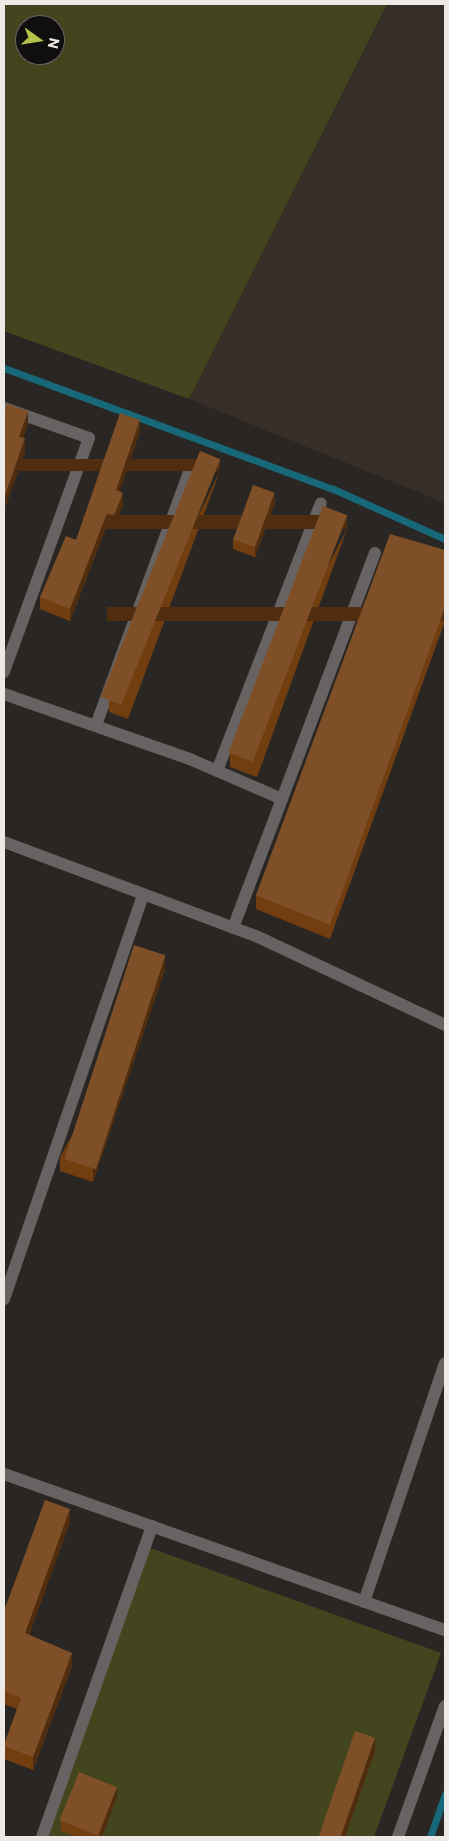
<!DOCTYPE html>
<style>
body{margin:0}
#map{position:relative;width:449px;height:1841px;overflow:hidden;background:#2a2623;font-family:Commissioner,sans-serif}
div>[style]{position:absolute}
[style*='--x']{left:calc(var(--x)*1px);top:calc(var(--y)*1px);width:calc(var(--w)*1px);rotate:calc(var(--a)*1deg)}
.built>*{inset:0;background:#382e28}
.green>*{inset:0;background:#43451e}
.stream>*{height:7px;margin:-3.5px;padding:0 3.5px;transform-origin:3.5px;border-radius:3.5px;background:#176878}
.minor>*{height:12px;margin:-6px;padding:0 6px;transform-origin:6px;border-radius:6px;background:#666362}
.wall>*{inset:0;background:#723e10}
.shaded-wall>*{inset:0;background:#502d0e;transform-origin:0 0}
.building>*{inset:0;background:#7f5027;transform-origin:0 0}
span{translate:-50% -50%;white-space:nowrap;text-align:center;line-height:1.15;-webkit-text-stroke:4px #110f0e;paint-order:stroke}
.frame{position:absolute;inset:0;border:5px solid #ece9e7;pointer-events:none}
.north{position:absolute;left:15px;top:15px;width:50px;height:50px;box-sizing:border-box;background:#110f0e;border:1px solid #696665;border-radius:50%;rotate:103deg;font-size:14px;font-weight:700;line-height:20px;text-align:center;color:#ece9e7}
.north::after{content:'';display:block;margin:auto;width:18px;height:22px;background:#b2c24b;clip-path:polygon(50% 0,100% 100%,50% 72%,0 100%)}
</style>
<div id="map">
<div class="built">
<i style="clip-path:polygon(387px 4px,445px 4px,445px 503px,189px 399px)"></i>
</div>
<div class="green">
<i style="clip-path:polygon(evenodd,4px 4px,387px 4px,189px 399px,4px 331px,4px 4px,25px 25px,55px 25px,55px 55px,25px 55px,25px 25px)"></i>
<i style="clip-path:polygon(145px 1546px,441px 1653px,374px 1837px,39px 1837px)"></i>
</div>
<div class="stream">
<i style="--x:4;--y:368;--w:348;--a:20.2"></i>
<i style="--x:331;--y:488;--w:125;--a:24.1"></i>
<i style="--x:430;--y:1837;--w:46;--a:-70.8"></i>
</div>
<div class="minor">
<i style="--x:4;--y:408;--w:90;--a:19.4"></i>
<i style="--x:89;--y:438;--w:249;--a:110"></i>
<i style="--x:4;--y:694;--w:199;--a:19.3"></i>
<i style="--x:192;--y:760;--w:98;--a:23.4"></i>
<i style="--x:282;--y:799;--w:138;--a:110.8"></i>
<i style="--x:96;--y:725;--w:273;--a:-69.8"></i>
<i style="--x:217;--y:771;--w:287;--a:-68.8"></i>
<i style="--x:282;--y:799;--w:263;--a:-69.3"></i>
<i style="--x:4;--y:842;--w:269;--a:20.5"></i>
<i style="--x:256;--y:936;--w:209;--a:25.2"></i>
<i style="--x:4;--y:1299;--w:426;--a:-71"></i>
<i style="--x:4;--y:1474;--w:468;--a:19.5"></i>
<i style="--x:364;--y:1602;--w:252;--a:-71.3"></i>
<i style="--x:42;--y:1837;--w:330;--a:-70.5"></i>
<i style="--x:398;--y:1837;--w:139;--a:-70.3"></i>
</div>
<div class="wall">
<i style="clip-path:polygon(140px 432px,119px 492px,123px 505px,114px 527px,107px 525px,70px 621px,40px 609px,40px 597px,76px 540px)"></i>
<i style="clip-path:polygon(220px 471px,128px 719px,109px 712px,109px 700px)"></i>
<i style="clip-path:polygon(275px 503px,255px 557px,233px 549px,233px 539px)"></i>
<i style="clip-path:polygon(347px 529px,257px 777px,230px 767px,230px 753px)"></i>
<i style="clip-path:polygon(445px 550px,445px 621px,330px 939px,256px 909px,256px 895px)"></i>
<i style="clip-path:polygon(165px 969px,93px 1182px,60px 1171px,60px 1157px)"></i>
<i style="clip-path:polygon(70px 1522px,29px 1635px,72px 1666px,33px 1770px,4px 1759px,4px 1744px,17px 1709px,4px 1704px,4px 1611px)"></i>
<i style="clip-path:polygon(117px 1797px,102px 1837px,78px 1837px,61px 1831px,61px 1821px)"></i>
</div>
<div class="shaded-wall">
<i style="clip-path:polygon(28px 411px,28px 425px,19px 450px,19px 437px)"></i>
<i style="clip-path:polygon(140px 420px,140px 432px,116px 502px,116px 490px)"></i>
<i style="clip-path:polygon(25px 438px,25px 452px,4px 512px,4px 499px)"></i>
<i style="left:220px;top:459px;width:12px;height:265px;rotate:90deg"></i>
<i style="clip-path:polygon(123px 493px,123px 505px,114px 527px,114px 515px)"></i>
<i style="clip-path:polygon(275px 493px,275px 503px,255px 557px,255px 547px)"></i>
<i style="clip-path:polygon(107px 513px,107px 525px,70px 621px,70px 609px)"></i>
<i style="left:347px;top:515px;width:14px;height:264px;rotate:90deg"></i>
<i style="left:445px;top:607px;width:14px;height:338px;rotate:90deg"></i>
<i style="clip-path:polygon(165px 955px,165px 969px,93px 1182px,93px 1169px)"></i>
<i style="clip-path:polygon(70px 1509px,70px 1522px,25px 1646px,25px 1633px)"></i>
<i style="clip-path:polygon(72px 1653px,72px 1666px,33px 1770px,33px 1757px)"></i>
<i style="clip-path:polygon(375px 1738px,375px 1752px,345px 1837px,340px 1837px)"></i>
<i style="clip-path:polygon(117px 1787px,117px 1797px,102px 1837px,99px 1837px,99px 1835px)"></i>
</div>
<div class="building">
<i style="clip-path:polygon(7px 404px,28px 411px,19px 437px,25px 438px,4px 499px,4px 412px)"></i>
<i style="clip-path:polygon(120px 413px,140px 420px,116px 490px,123px 493px,114px 515px,107px 513px,70px 609px,40px 597px,66px 536px,76px 540px)"></i>
<i style="left:200px;top:451px;width:22px;height:265px;rotate:22deg"></i>
<i style="left:253px;top:485px;width:23px;height:58px;rotate:20deg"></i>
<i style="left:323px;top:506px;width:26px;height:264px;rotate:21deg"></i>
<i style="clip-path:polygon(390px 534px,445px 550px,445px 607px,330px 925px,256px 895px)"></i>
<i style="left:134px;top:945px;width:33px;height:225px;rotate:18deg"></i>
<i style="clip-path:polygon(45px 1500px,70px 1509px,25px 1633px,72px 1653px,33px 1757px,4px 1746px,21px 1698px,4px 1691px,4px 1611px)"></i>
<i style="left:355px;top:1731px;width:21px;height:113px;rotate:19deg"></i>
<i style="left:79px;top:1772px;width:41px;height:52px;rotate:22deg"></i>
</div>
<div class="frame"></div>
<div class="north">N</div>
</div>
